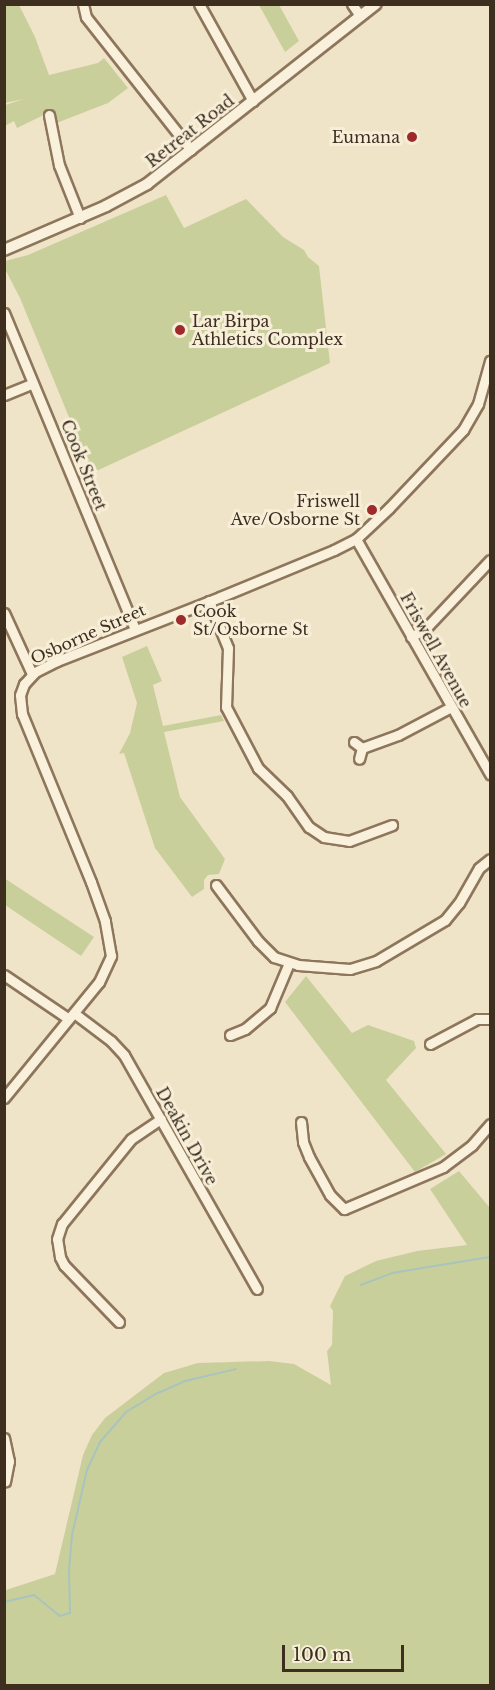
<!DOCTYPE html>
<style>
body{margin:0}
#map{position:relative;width:495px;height:1690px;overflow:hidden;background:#f0e4c8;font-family:"Libre Baskerville",serif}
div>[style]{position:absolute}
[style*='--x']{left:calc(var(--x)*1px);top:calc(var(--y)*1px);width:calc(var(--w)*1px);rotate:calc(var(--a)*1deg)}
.green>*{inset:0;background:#c9cf9b}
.stream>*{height:2px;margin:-1px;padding:0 1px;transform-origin:1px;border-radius:1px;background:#a9c4bc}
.roads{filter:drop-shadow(2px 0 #8d765c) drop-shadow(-2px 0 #8d765c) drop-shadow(0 2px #8d765c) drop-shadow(0 -2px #8d765c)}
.minor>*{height:9px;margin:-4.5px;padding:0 4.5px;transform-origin:4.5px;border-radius:4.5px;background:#faf1dc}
.tertiary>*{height:10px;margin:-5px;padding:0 5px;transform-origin:5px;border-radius:5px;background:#faf1dc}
.dots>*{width:16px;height:16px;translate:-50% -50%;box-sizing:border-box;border:3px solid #f7eed8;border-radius:50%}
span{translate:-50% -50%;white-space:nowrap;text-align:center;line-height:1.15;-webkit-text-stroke:6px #f7eed8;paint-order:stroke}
.street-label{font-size:16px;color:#3d2e20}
.poi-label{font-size:16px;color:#3d2e20}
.right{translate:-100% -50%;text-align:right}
.left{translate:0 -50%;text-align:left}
.frame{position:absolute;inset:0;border:6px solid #3d2e20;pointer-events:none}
.scale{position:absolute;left:282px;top:1645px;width:122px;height:27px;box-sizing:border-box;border:3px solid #3d2e20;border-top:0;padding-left:8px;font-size:18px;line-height:21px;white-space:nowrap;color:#3d2e20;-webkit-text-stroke:4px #f7eed8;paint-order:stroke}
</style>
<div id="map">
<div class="green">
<i style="clip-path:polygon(5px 5px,19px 5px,35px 37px,49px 75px,98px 63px,104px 58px,128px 88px,108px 103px,54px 124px,52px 111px,17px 128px,14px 121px,5px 126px,5px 105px,24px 99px,5px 103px)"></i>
<i style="clip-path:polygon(259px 5px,279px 5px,299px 41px,285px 52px)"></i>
<i style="clip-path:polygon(166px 195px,184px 228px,246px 199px,283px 237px,304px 250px,308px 257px,319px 266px,330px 363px,92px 473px,20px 298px,5px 269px,5px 261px,28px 255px)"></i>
<i style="clip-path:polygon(147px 646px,162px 681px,153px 685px,163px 726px,221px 715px,224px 721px,164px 732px,180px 797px,225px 859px,219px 874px,208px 875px,204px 880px,204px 889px,192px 897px,155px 848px,124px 753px,119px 754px,130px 733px,137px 703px,122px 657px)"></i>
<i style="clip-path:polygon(4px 878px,94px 937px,81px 956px,5px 905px)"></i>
<i style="clip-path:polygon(306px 976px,352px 1033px,368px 1025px,414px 1041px,416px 1048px,386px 1080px,446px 1154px,415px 1172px,285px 1002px)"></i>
<i style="clip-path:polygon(459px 1171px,490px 1208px,490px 1685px,5px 1685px,5px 1588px,6px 1590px,55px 1574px,83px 1455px,92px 1435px,105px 1418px,164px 1373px,198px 1363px,269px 1361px,294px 1364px,331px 1385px,327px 1351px,332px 1345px,333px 1311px,330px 1306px,345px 1276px,376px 1261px,417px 1251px,467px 1245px,430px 1189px)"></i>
</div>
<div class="stream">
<i style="--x:4;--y:8;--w:4;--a:-76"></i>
<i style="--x:361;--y:1285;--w:33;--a:-21"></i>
<i style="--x:392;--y:1273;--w:99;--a:-9.3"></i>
<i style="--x:4;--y:1602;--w:31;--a:-13"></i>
<i style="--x:34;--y:1595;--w:33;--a:39"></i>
<i style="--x:60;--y:1616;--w:10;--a:-17"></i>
<i style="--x:70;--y:1613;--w:43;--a:-91.3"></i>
<i style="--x:69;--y:1570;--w:35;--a:-85"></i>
<i style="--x:72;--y:1535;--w:67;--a:-77"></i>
<i style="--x:87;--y:1470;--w:31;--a:-65"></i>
<i style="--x:100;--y:1442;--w:40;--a:-49"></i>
<i style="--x:126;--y:1412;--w:37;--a:-31"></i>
<i style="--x:158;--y:1393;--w:30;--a:-24"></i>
<i style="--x:185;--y:1381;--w:52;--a:-13.2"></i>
</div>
<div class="roads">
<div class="minor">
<i style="--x:83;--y:4;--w:13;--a:77"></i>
<i style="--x:86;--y:17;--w:169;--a:51.7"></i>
<i style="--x:199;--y:4;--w:111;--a:60.9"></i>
<i style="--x:352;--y:4;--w:14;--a:56"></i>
<i style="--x:49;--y:115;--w:51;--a:78.7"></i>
<i style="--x:59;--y:165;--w:57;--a:68.4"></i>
<i style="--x:4;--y:313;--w:342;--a:67.5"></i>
<i style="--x:4;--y:395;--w:31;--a:-22"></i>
<i style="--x:356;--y:539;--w:271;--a:60.3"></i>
<i style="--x:209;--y:601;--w:51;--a:68"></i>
<i style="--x:228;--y:648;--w:59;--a:91.9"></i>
<i style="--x:226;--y:707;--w:69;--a:62.3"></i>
<i style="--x:258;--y:768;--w:40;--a:44"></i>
<i style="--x:287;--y:796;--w:38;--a:55"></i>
<i style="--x:309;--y:827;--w:18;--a:34"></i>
<i style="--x:324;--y:837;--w:25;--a:9"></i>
<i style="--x:349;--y:841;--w:46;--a:-20.4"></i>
<i style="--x:4;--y:613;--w:67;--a:65.3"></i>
<i style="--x:411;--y:637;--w:17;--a:-31"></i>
<i style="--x:426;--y:628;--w:93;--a:-46.7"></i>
<i style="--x:354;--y:742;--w:10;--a:37"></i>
<i style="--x:362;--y:748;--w:11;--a:105"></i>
<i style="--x:362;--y:748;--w:38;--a:-20"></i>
<i style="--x:398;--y:735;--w:60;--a:-27.8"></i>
<i style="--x:216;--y:885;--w:70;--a:53.1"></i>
<i style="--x:258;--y:941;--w:23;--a:45"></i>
<i style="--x:274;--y:957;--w:25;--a:18"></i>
<i style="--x:298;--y:965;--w:52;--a:4.4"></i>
<i style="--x:350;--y:969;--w:27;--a:-17"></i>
<i style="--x:376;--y:961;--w:80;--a:-30.7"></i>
<i style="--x:445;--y:920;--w:22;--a:-51"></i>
<i style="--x:459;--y:903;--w:40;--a:-60.3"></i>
<i style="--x:479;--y:868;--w:14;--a:-39"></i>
<i style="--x:4;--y:975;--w:78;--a:34.1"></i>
<i style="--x:74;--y:1013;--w:46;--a:37.1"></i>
<i style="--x:111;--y:1041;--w:19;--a:47"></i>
<i style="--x:124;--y:1055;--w:269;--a:60.4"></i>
<i style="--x:230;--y:1035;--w:16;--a:-22"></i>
<i style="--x:245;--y:1029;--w:33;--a:-40"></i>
<i style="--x:270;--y:1008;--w:49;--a:-67.1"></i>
<i style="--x:430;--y:1044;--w:53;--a:-28"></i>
<i style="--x:477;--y:1019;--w:13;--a:0"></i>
<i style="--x:4;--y:1098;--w:150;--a:-50.7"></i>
<i style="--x:99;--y:982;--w:29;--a:-65"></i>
<i style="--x:111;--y:956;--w:36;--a:-100"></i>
<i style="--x:105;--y:921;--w:41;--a:-109.7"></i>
<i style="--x:91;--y:882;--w:182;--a:-112.3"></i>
<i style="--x:22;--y:714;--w:19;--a:-96"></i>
<i style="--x:20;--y:695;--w:12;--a:-70"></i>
<i style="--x:24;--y:684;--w:16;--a:-47"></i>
<i style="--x:35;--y:672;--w:25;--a:-27"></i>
<i style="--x:57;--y:661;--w:175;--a:-21.4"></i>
<i style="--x:220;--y:597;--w:123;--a:-22.4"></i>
<i style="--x:334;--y:550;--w:25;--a:-27"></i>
<i style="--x:356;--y:539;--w:45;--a:-43.2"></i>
<i style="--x:389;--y:508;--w:108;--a:-46.5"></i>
<i style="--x:463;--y:430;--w:30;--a:-60"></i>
<i style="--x:478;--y:404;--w:45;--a:-74.4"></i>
<i style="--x:301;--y:1122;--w:20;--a:84"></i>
<i style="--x:303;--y:1142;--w:16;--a:68"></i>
<i style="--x:309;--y:1157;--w:43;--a:61.1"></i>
<i style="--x:330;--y:1195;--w:20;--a:45"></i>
<i style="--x:344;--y:1209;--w:108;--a:-23"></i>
<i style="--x:443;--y:1167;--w:36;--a:-37"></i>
<i style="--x:472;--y:1145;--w:28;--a:-49"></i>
<i style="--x:119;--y:1322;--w:79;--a:-134"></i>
<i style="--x:64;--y:1265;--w:9;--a:-117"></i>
<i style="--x:60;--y:1257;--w:18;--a:-99"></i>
<i style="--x:57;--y:1239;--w:16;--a:-72"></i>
<i style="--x:62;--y:1224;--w:109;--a:-50.9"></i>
<i style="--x:131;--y:1139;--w:36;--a:-34"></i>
<i style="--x:4;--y:1438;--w:24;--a:78"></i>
<i style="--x:9;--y:1461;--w:21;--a:101"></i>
</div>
<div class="tertiary">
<i style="--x:4;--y:250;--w:111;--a:-23.3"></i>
<i style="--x:106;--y:206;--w:47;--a:-28.2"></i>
<i style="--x:147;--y:184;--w:291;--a:-38.2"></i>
</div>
</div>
<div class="dots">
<i style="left:412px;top:137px;background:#9e2a2b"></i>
<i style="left:180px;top:330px;background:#9e2a2b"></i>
<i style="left:372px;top:510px;background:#9e2a2b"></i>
<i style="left:181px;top:620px;background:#9e2a2b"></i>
</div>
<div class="street-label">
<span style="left:190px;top:131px;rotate:-38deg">Retreat Road</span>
<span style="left:84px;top:465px;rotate:68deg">Cook Street</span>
<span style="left:88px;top:634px;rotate:-24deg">Osborne Street</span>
<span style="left:436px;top:650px;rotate:61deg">Friswell Avenue</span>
<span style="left:187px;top:1136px;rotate:61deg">Deakin Drive</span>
</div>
<div class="poi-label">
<span class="right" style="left:400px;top:137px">Eumana</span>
<span class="left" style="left:192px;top:330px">Lar Birpa<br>Athletics Complex</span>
<span class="right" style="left:360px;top:510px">Friswell<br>Ave/Osborne St</span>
<span class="left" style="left:193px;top:620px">Cook<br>St/Osborne St</span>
</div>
<div class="frame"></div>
<div class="scale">100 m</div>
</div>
